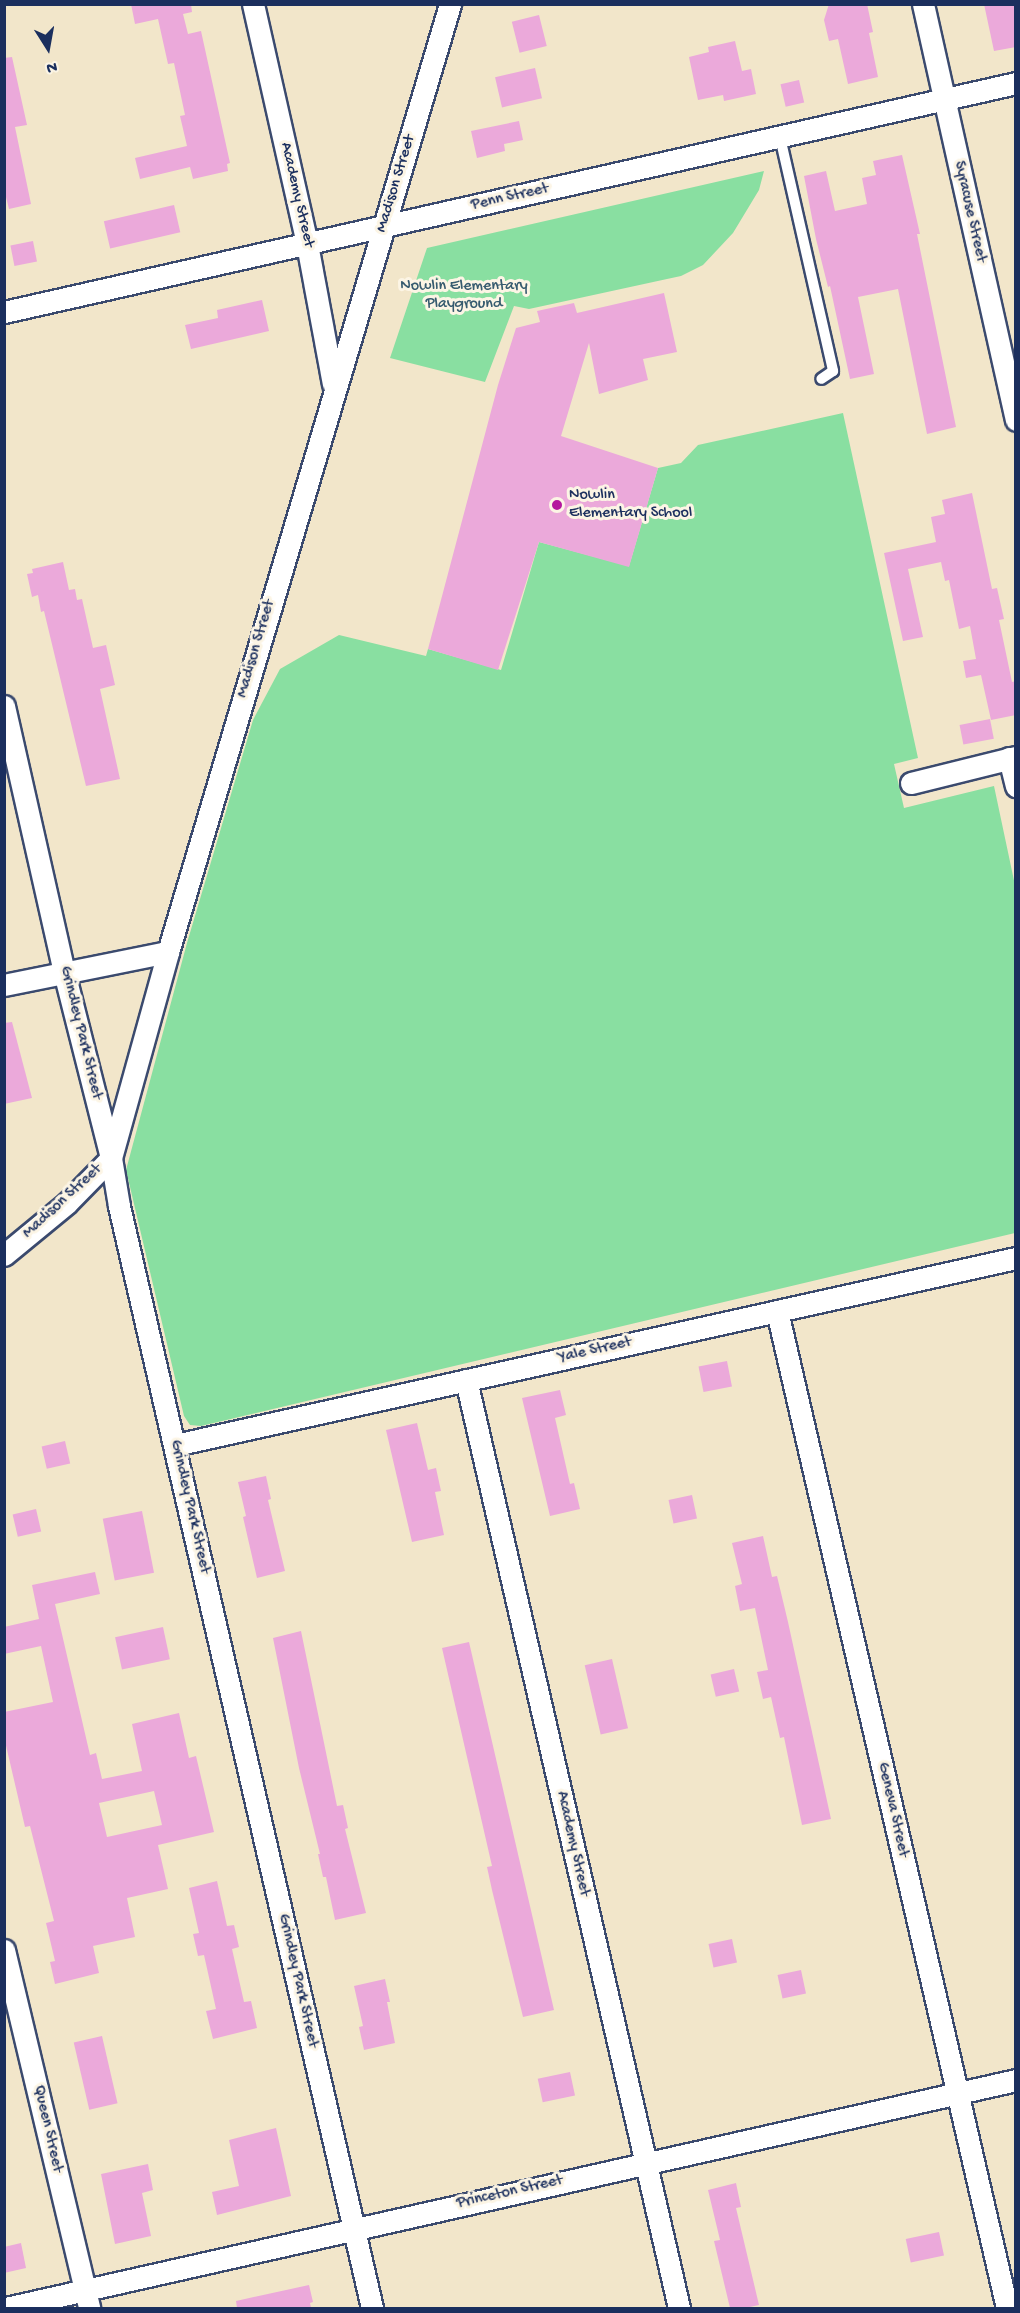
<!DOCTYPE html>
<style>
body{margin:0}
#map{position:relative;width:1020px;height:2313px;overflow:hidden;background:#f2e6ca;font-family:"Gochi Hand",sans-serif}
div>[style]{position:absolute}
[style*='--x']{left:calc(var(--x)*1px);top:calc(var(--y)*1px);width:calc(var(--w)*1px);rotate:calc(var(--a)*1deg)}
.green>*{inset:0;background:#89dfa1}
.building>*{inset:0;background:#eba9da;transform-origin:0 0}
.roads{filter:drop-shadow(2px 0 #3b4a6e) drop-shadow(-2px 0 #3b4a6e) drop-shadow(0 2px #3b4a6e) drop-shadow(0 -2px #3b4a6e)}
.lane>*{height:10px;margin:-5px;padding:0 5px;transform-origin:5px;border-radius:5px;background:#fff}
.street>*{height:21px;margin:-10.5px;padding:0 10.5px;transform-origin:10.5px;border-radius:10.5px;background:#fff}
.dots>*{width:16px;height:16px;translate:-50% -50%;box-sizing:border-box;border:3px solid #fcf5e5;border-radius:50%}
span{translate:-50% -50%;white-space:nowrap;text-align:center;line-height:1.15;-webkit-text-stroke:6px #fcf5e5;paint-order:stroke}
.street-label{font-size:16px;color:#1b2f5e}
.park-label{font-size:16px;color:#365b6f}
.poi-label{font-size:16px;color:#1b2f5e}
.left{translate:0 -50%;text-align:left}
.frame{position:absolute;inset:0;border:6px solid #1b2f5e;pointer-events:none}
.north{position:absolute;left:18px;top:18px;width:60px;height:60px;-webkit-text-stroke:4px #fcf5e5;paint-order:stroke;rotate:169deg;font-size:16px;font-weight:700;line-height:24px;text-align:center;color:#1b2f5e}
.north::after{content:'';display:block;margin:auto;width:21px;height:27px;background:#1b2f5e;clip-path:polygon(50% 0,100% 100%,50% 72%,0 100%)}
</style>
<div id="map">
<div class="green">
<i style="clip-path:polygon(764px 171px,759px 190px,733px 233px,703px 265px,681px 276px,667px 279px,529px 309px,514px 306px,485px 382px,390px 358px,427px 248px)"></i>
<i style="clip-path:polygon(843px 413px,918px 758px,894px 764px,904px 808px,994px 786px,1016px 890px,1015px 1233px,201px 1426px,190px 1425px,184px 1416px,126px 1170px,187px 943px,253px 720px,280px 669px,339px 635px,426px 656px,428px 649px,501px 670px,539px 542px,629px 566px,658px 468px,681px 463px,698px 445px)"></i>
</div>
<div class="building">
<i style="clip-path:polygon(131px 4px,191px 4px,192px 12px,183px 14px,188px 34px,201px 31px,230px 163px,227px 164px,228px 171px,193px 179px,190px 167px,140px 179px,135px 158px,187px 146px,180px 116px,185px 115px,174px 63px,168px 64px,158px 19px,135px 24px)"></i>
<i style="clip-path:polygon(829px 4px,867px 4px,873px 32px,869px 33px,878px 77px,848px 84px,838px 39px,829px 41px,824px 20px)"></i>
<i style="clip-path:polygon(984px 4px,1016px 4px,1016px 47px,994px 51px)"></i>
<i style="left:539px;top:15px;width:32px;height:28px;rotate:76deg"></i>
<i style="clip-path:polygon(735px 41px,742px 71px,751px 69px,756px 94px,724px 101px,723px 95px,698px 100px,689px 57px,709px 52px,708px 47px)"></i>
<i style="clip-path:polygon(12px 57px,27px 125px,15px 127px,31px 204px,9px 209px,4px 189px,4px 58px)"></i>
<i style="left:535px;top:68px;width:31px;height:41px;rotate:77deg"></i>
<i style="left:799px;top:80px;width:23px;height:19px;rotate:77deg"></i>
<i style="clip-path:polygon(519px 121px,523px 140px,504px 144px,505px 151px,477px 158px,471px 131px)"></i>
<i style="clip-path:polygon(902px 155px,920px 234px,917px 234px,956px 427px,927px 434px,898px 289px,858px 297px,874px 374px,850px 379px,830px 286px,828px 287px,816px 239px,804px 176px,826px 171px,835px 211px,867px 204px,862px 178px,876px 175px,873px 161px)"></i>
<i style="left:174px;top:205px;width:28px;height:72px;rotate:77deg"></i>
<i style="left:33px;top:241px;width:21px;height:23px;rotate:79deg"></i>
<i style="clip-path:polygon(664px 293px,677px 352px,643px 359px,648px 380px,599px 394px,589px 343px,561px 436px,658px 468px,629px 567px,539px 542px,498px 670px,428px 649px,498px 385px,516px 328px,540px 322px,537px 311px,574px 303px,577px 313px)"></i>
<i style="clip-path:polygon(262px 300px,269px 331px,191px 349px,185px 325px,218px 318px,217px 310px)"></i>
<i style="clip-path:polygon(972px 493px,992px 589px,997px 588px,1004px 619px,999px 620px,1012px 682px,1016px 681px,1016px 715px,991px 720px,981px 675px,966px 678px,963px 661px,976px 659px,970px 626px,959px 629px,949px 580px,945px 581px,941px 562px,908px 569px,923px 637px,903px 641px,884px 553px,936px 542px,931px 517px,945px 514px,942px 500px)"></i>
<i style="clip-path:polygon(63px 562px,69px 590px,75px 589px,77px 600px,82px 599px,93px 648px,106px 645px,115px 685px,100px 689px,120px 779px,86px 786px,44px 611px,41px 612px,38px 595px,32px 597px,27px 574px,33px 573px,32px 569px)"></i>
<i style="left:990px;top:719px;width:20px;height:31px;rotate:79deg"></i>
<i style="clip-path:polygon(12px 1022px,32px 1098px,4px 1104px,4px 1023px)"></i>
<i style="left:727px;top:1361px;width:26px;height:29px;rotate:79deg"></i>
<i style="clip-path:polygon(560px 1390px,566px 1415px,555px 1418px,570px 1484px,574px 1483px,580px 1509px,550px 1516px,522px 1398px)"></i>
<i style="clip-path:polygon(417px 1423px,428px 1470px,436px 1468px,441px 1491px,435px 1492px,444px 1535px,412px 1542px,386px 1430px)"></i>
<i style="left:65px;top:1441px;width:23px;height:24px;rotate:77deg"></i>
<i style="clip-path:polygon(266px 1476px,271px 1499px,268px 1500px,285px 1571px,257px 1578px,243px 1517px,246px 1516px,238px 1482px)"></i>
<i style="left:692px;top:1495px;width:24px;height:24px;rotate:78deg"></i>
<i style="left:36px;top:1509px;width:23px;height:24px;rotate:77deg"></i>
<i style="left:142px;top:1511px;width:63px;height:40px;rotate:79deg"></i>
<i style="clip-path:polygon(763px 1536px,772px 1577px,777px 1576px,788px 1622px,831px 1819px,802px 1825px,784px 1737px,780px 1738px,771px 1697px,763px 1699px,757px 1672px,768px 1670px,755px 1608px,740px 1611px,735px 1586px,742px 1584px,732px 1543px)"></i>
<i style="clip-path:polygon(evenodd,95px 1572px,100px 1594px,55px 1604px,90px 1755px,96px 1753px,102px 1779px,142px 1771px,132px 1724px,179px 1713px,189px 1758px,196px 1756px,214px 1832px,158px 1845px,168px 1889px,127px 1898px,135px 1937px,93px 1946px,99px 1973px,55px 1984px,50px 1962px,55px 1961px,46px 1923px,54px 1921px,30px 1826px,25px 1827px,4px 1737px,4px 1712px,53px 1702px,41px 1646px,4px 1654px,4px 1627px,39px 1619px,32px 1585px,95px 1572px,154px 1791px,162px 1825px,107px 1837px,99px 1803px,154px 1791px)"></i>
<i style="left:163px;top:1627px;width:33px;height:49px;rotate:78deg"></i>
<i style="clip-path:polygon(301px 1631px,337px 1806px,343px 1805px,348px 1828px,345px 1829px,366px 1913px,335px 1920px,326px 1877px,323px 1877px,318px 1854px,320px 1854px,299px 1768px,273px 1638px)"></i>
<i style="clip-path:polygon(469px 1642px,554px 2010px,523px 2017px,492px 1890px,487px 1867px,492px 1866px,442px 1648px)"></i>
<i style="left:612px;top:1659px;width:71px;height:28px;rotate:77deg"></i>
<i style="left:734px;top:1669px;width:23px;height:24px;rotate:77deg"></i>
<i style="clip-path:polygon(217px 1881px,227px 1926px,234px 1925px,239px 1947px,232px 1949px,244px 2002px,251px 2001px,257px 2028px,213px 2039px,206px 2011px,216px 2009px,204px 1955px,198px 1956px,193px 1934px,199px 1933px,189px 1888px)"></i>
<i style="left:732px;top:1939px;width:24px;height:24px;rotate:78deg"></i>
<i style="left:801px;top:1970px;width:24px;height:24px;rotate:78deg"></i>
<i style="clip-path:polygon(385px 1979px,390px 2002px,387px 2002px,395px 2043px,364px 2050px,359px 2027px,363px 2026px,354px 1986px)"></i>
<i style="left:102px;top:2036px;width:69px;height:29px;rotate:77deg"></i>
<i style="left:570px;top:2072px;width:24px;height:33px;rotate:78deg"></i>
<i style="clip-path:polygon(276px 2128px,291px 2196px,217px 2215px,212px 2192px,239px 2186px,229px 2140px)"></i>
<i style="clip-path:polygon(148px 2164px,153px 2190px,142px 2193px,151px 2236px,115px 2244px,101px 2174px)"></i>
<i style="clip-path:polygon(736px 2183px,741px 2207px,736px 2208px,759px 2305px,745px 2308px,730px 2308px,714px 2241px,720px 2240px,708px 2190px)"></i>
<i style="left:939px;top:2232px;width:24px;height:34px;rotate:78deg"></i>
<i style="clip-path:polygon(21px 2243px,26px 2268px,4px 2273px,4px 2247px)"></i>
<i style="clip-path:polygon(309px 2285px,313px 2302px,310px 2303px,311px 2308px,237px 2308px,236px 2301px)"></i>
</div>
<div class="roads">
<div class="lane">
<i style="--x:780;--y:137;--w:240;--a:77.2"></i>
<i style="--x:833;--y:371;--w:14;--a:146"></i>
</div>
<div class="street">
<i style="--x:253;--y:4;--w:246;--a:77.3"></i>
<i style="--x:307;--y:244;--w:142;--a:79.5"></i>
<i style="--x:923;--y:4;--w:426;--a:77.4"></i>
<i style="--x:4;--y:312;--w:1038;--a:-12.75"></i>
<i style="--x:4;--y:706;--w:273;--a:77.3"></i>
<i style="--x:64;--y:972;--w:192;--a:75.8"></i>
<i style="--x:111;--y:1158;--w:49;--a:80.5"></i>
<i style="--x:119;--y:1206;--w:1131;--a:77.07"></i>
<i style="--x:1009;--y:758;--w:29;--a:76"></i>
<i style="--x:911;--y:783;--w:108;--a:-13.9"></i>
<i style="--x:4;--y:985;--w:167;--a:-11.4"></i>
<i style="--x:4;--y:1255;--w:82;--a:-39.5"></i>
<i style="--x:67;--y:1203;--w:63;--a:-45.6"></i>
<i style="--x:111;--y:1158;--w:214;--a:-74.5"></i>
<i style="--x:168;--y:952;--w:989;--a:-73.43"></i>
<i style="--x:777;--y:1311;--w:1023;--a:77.01"></i>
<i style="--x:466;--y:1380;--w:952;--a:77.07"></i>
<i style="--x:175;--y:1445;--w:862;--a:-12.54"></i>
<i style="--x:4;--y:1950;--w:368;--a:76.6"></i>
<i style="--x:6;--y:2308;--w:1035;--a:-12.72"></i>
</div>
</div>
<div class="dots">
<i style="left:557px;top:505px;background:#b5179e"></i>
</div>
<div class="street-label">
<span style="left:397px;top:184px;rotate:-73deg">Madison Street</span>
<span style="left:296px;top:195px;rotate:77deg">Academy Street</span>
<span style="left:510px;top:198px;rotate:-13deg">Penn Street</span>
<span style="left:969px;top:212px;rotate:77deg">Syracuse Street</span>
<span style="left:257px;top:649px;rotate:-74deg">Madison Street</span>
<span style="left:80px;top:1033px;rotate:76deg">Grindley Park Street</span>
<span style="left:63px;top:1202px;rotate:-43deg">Madison Street</span>
<span style="left:595px;top:1351px;rotate:-13deg">Yale Street</span>
<span style="left:189px;top:1507px;rotate:77deg">Grindley Park Street</span>
<span style="left:892px;top:1810px;rotate:77deg">Geneva Street</span>
<span style="left:572px;top:1844px;rotate:77deg">Academy Street</span>
<span style="left:297px;top:1981px;rotate:77deg">Grindley Park Street</span>
<span style="left:47px;top:2129px;rotate:77deg">Queen Street</span>
<span style="left:510px;top:2193px;rotate:-13deg">Princeton Street</span>
</div>
<div class="park-label">
<span style="left:464px;top:296px">Nowlin Elementary<br>Playground</span>
</div>
<div class="poi-label">
<span class="left" style="left:569px;top:505px">Nowlin<br>Elementary School</span>
</div>
<div class="frame"></div>
<div class="north">N</div>
</div>
